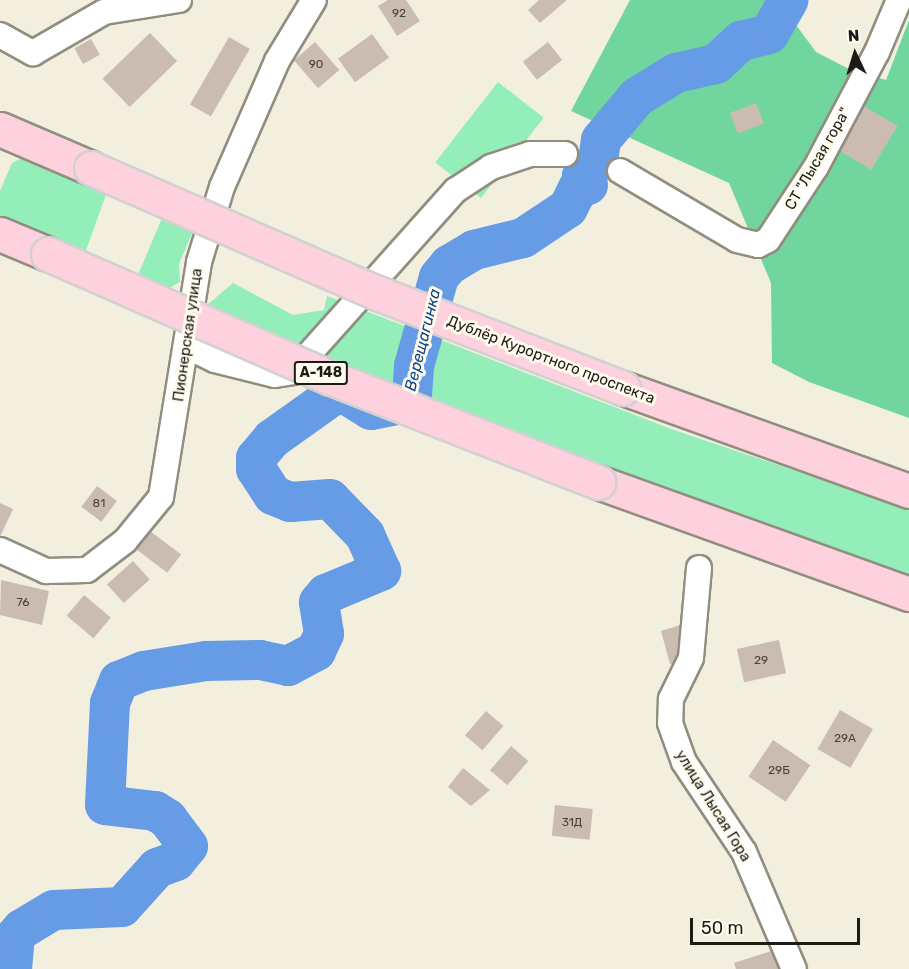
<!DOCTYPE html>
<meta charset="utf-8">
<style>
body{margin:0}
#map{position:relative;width:909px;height:969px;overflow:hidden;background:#f2efde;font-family:Rubik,sans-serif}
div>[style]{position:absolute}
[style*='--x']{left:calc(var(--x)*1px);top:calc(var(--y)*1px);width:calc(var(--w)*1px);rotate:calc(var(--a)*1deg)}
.green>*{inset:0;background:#93eeb9;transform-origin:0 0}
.forest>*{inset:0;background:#71d69e}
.river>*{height:40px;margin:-20px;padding:0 20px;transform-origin:20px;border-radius:20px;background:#669be5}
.building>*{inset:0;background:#cbbcb2;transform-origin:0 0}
.roads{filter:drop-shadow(2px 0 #918e7f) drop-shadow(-2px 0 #918e7f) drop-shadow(0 2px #918e7f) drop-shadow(0 -2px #918e7f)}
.street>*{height:24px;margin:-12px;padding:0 12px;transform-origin:12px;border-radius:12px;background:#fff}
.primary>*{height:33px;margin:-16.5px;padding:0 16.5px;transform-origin:16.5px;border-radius:16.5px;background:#fdd1dd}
.bridges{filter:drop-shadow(2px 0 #d2d1d0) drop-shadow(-2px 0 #d2d1d0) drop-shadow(0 2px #d2d1d0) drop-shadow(0 -2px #d2d1d0)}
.primary-bridge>*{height:33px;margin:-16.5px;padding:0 16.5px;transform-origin:16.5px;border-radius:16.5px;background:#fdd1dd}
span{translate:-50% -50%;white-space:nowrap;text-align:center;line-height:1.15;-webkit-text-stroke:6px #fffcef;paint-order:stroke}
.number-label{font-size:12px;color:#48433d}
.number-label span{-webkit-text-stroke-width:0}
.shield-label span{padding:2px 4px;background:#fffcef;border:2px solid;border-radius:4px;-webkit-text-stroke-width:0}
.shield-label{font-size:14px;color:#1d1b16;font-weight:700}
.street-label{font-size:15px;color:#1d1b16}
.water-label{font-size:16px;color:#104587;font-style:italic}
.north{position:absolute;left:825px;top:24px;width:60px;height:60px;-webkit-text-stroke:4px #fffcef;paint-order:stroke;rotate:356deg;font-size:16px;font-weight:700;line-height:24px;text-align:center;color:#1d1b16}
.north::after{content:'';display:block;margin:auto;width:21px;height:27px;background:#1d1b16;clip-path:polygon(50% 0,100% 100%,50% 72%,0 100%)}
.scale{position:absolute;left:690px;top:918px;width:170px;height:27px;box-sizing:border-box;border:3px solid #1d1b16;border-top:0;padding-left:8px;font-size:18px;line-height:21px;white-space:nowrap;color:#1d1b16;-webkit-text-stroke:4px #fffcef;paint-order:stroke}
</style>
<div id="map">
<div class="green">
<i style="left:498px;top:82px;width:58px;height:102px;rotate:38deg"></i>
<i style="clip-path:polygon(24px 157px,107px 192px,85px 253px,0 218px,0 191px,12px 163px)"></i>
<i style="clip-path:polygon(162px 218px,193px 231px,179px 264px,180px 282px,169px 288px,138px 275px)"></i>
<i style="clip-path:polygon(233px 283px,293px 315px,324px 310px,327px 296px,674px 430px,909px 509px,909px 577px,664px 492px,364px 373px,207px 305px)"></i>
</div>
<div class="forest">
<i style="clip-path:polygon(630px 0,789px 0,796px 25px,816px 52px,849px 69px,886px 80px,909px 20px,909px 418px,809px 382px,772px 363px,771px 283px,729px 183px,571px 111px)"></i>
</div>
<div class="river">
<i style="--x:12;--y:969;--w:32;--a:-85"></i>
<i style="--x:15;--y:937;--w:11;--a:-49"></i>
<i style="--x:22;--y:929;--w:37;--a:-31"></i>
<i style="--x:54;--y:910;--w:68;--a:-2.5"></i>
<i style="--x:122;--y:907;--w:52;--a:-48.1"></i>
<i style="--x:157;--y:868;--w:20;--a:-20"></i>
<i style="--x:176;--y:861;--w:19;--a:-51"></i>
<i style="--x:188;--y:846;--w:34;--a:-127"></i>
<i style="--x:168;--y:819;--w:15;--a:-148"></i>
<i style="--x:155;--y:811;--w:50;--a:-173.2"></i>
<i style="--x:105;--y:805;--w:102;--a:-87.2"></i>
<i style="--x:110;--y:703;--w:24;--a:-68"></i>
<i style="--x:119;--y:681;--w:27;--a:-22"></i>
<i style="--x:144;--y:671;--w:63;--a:-9.2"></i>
<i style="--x:206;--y:661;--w:54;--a:-1.1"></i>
<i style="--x:260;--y:660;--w:29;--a:12"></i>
<i style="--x:288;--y:666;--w:32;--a:-28"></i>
<i style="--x:316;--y:651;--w:19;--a:-65"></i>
<i style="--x:324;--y:634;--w:32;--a:-99"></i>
<i style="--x:319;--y:602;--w:11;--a:-49"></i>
<i style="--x:326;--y:594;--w:60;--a:-22.7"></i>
<i style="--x:381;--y:571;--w:39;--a:-114"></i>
<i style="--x:365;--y:535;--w:50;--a:-134.2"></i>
<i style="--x:330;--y:499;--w:40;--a:175.7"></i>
<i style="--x:290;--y:502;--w:18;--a:-158"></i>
<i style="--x:273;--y:495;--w:31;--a:-123"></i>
<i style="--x:256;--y:469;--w:11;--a:-90"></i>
<i style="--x:256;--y:458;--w:25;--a:-50"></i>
<i style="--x:272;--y:439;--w:77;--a:-35.5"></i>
<i style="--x:335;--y:394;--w:12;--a:5"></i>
<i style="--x:347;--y:395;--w:28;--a:32"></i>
<i style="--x:371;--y:410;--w:36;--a:-11"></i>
<i style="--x:406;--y:403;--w:10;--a:-53"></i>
<i style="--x:412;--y:395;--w:29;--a:-86"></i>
<i style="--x:414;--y:366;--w:92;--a:-74.3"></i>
<i style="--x:439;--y:277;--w:16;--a:-50"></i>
<i style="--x:449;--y:265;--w:29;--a:-31"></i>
<i style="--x:474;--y:250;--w:50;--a:-13.8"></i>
<i style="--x:523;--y:238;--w:54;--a:-33.7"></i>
<i style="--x:568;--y:208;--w:22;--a:-63"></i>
<i style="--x:578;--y:188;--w:10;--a:-17"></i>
<i style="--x:588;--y:185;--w:11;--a:-124"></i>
<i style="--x:582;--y:176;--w:22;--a:-43"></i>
<i style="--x:598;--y:161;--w:21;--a:-82"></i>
<i style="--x:601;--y:140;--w:56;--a:-50.1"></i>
<i style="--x:637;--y:97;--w:46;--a:-31.6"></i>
<i style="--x:676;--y:73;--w:41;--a:-12.7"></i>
<i style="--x:716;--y:64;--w:34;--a:-43"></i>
<i style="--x:741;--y:41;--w:29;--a:-14"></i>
<i style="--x:769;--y:34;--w:39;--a:-60"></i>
</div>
<div class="building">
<i style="clip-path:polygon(388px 0,406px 0,420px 21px,397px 36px,378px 6px)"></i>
<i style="clip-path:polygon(539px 0,567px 0,540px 23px,528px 10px)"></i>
<i style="left:150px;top:33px;width:39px;height:66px;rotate:46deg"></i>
<i style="left:372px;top:34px;width:29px;height:42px;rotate:54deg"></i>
<i style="left:229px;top:37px;width:24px;height:78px;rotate:30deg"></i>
<i style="left:91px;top:39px;width:18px;height:19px;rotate:61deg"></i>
<i style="left:315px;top:42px;width:37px;height:28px;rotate:49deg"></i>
<i style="left:548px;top:42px;width:23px;height:32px;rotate:52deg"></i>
<i style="left:756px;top:103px;width:22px;height:28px;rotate:69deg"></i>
<i style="left:864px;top:106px;width:39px;height:51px;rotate:31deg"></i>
<i style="left:97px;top:486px;width:25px;height:26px;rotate:37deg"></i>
<i style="clip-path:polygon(0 503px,13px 509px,0 537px)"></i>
<i style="left:150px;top:531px;width:39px;height:23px;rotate:37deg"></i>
<i style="left:133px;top:561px;width:25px;height:35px;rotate:48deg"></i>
<i style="clip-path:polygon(1px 580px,49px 591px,42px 625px,0 615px)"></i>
<i style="left:84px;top:595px;width:35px;height:27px;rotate:40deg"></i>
<i style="clip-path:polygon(683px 624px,684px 662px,670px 664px,661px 631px)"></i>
<i style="left:779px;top:640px;width:34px;height:43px;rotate:78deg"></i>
<i style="left:840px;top:710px;width:38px;height:45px;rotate:30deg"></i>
<i style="left:486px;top:711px;width:23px;height:32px;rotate:41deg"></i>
<i style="left:773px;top:740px;width:45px;height:44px;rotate:34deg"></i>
<i style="left:511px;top:746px;width:23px;height:32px;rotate:41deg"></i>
<i style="clip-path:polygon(463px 768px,490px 790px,471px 806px,448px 787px)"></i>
<i style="left:555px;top:805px;width:38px;height:31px;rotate:6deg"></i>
<i style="clip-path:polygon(774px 950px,780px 969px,736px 969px,734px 963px)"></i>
</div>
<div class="roads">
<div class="street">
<i style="--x:0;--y:35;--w:38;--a:29"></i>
<i style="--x:33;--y:53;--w:82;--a:-30"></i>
<i style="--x:104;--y:12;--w:76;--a:-9.1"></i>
<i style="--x:620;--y:171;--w:136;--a:30.5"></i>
<i style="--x:737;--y:240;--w:22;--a:13"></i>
<i style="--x:758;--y:245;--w:11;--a:-27"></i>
<i style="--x:768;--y:240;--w:87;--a:-56.7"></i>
<i style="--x:816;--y:167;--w:130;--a:-62.1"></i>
<i style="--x:877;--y:52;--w:56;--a:-67.1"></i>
<i style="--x:186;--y:346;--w:32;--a:26"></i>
<i style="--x:215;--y:360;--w:62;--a:14"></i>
<i style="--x:275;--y:375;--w:18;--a:-9"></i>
<i style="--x:293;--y:372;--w:244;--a:-48.2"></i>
<i style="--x:456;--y:190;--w:42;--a:-33.3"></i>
<i style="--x:491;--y:167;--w:41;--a:-18.4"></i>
<i style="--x:530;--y:154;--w:35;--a:0"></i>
<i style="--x:0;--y:550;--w:51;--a:24.5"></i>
<i style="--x:46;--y:571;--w:41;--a:-1.4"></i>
<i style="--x:87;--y:570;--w:48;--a:-37.3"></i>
<i style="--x:125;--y:541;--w:57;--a:-50.7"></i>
<i style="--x:161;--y:497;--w:238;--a:-80.8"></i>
<i style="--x:199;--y:262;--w:78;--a:-73"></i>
<i style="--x:222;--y:187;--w:137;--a:-66.4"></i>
<i style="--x:277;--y:61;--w:71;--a:-58.8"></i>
<i style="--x:699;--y:568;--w:90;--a:95.1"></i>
<i style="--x:691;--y:658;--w:46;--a:116"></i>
<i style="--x:671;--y:699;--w:24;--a:92"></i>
<i style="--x:670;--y:723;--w:41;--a:70.3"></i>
<i style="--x:684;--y:762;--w:108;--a:56.3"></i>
<i style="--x:744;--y:852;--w:127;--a:66.9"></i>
</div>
<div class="primary">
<i style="--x:0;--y:129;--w:99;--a:23.2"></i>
<i style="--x:0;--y:234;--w:52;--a:22.6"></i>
<i style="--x:623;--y:388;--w:304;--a:19.8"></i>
<i style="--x:598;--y:482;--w:331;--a:19.8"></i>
</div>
</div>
<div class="bridges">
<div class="primary-bridge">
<i style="--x:91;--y:168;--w:310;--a:23.6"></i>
<i style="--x:375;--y:292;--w:266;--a:21.2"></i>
<i style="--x:48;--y:254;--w:309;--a:23.7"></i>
<i style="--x:331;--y:378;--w:287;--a:21.3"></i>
</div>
</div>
<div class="number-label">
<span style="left:399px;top:14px">92</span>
<span style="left:316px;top:65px">90</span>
<span style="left:99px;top:504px">81</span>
<span style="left:23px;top:603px">76</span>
<span style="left:761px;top:661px">29</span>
<span style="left:845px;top:739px">29А</span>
<span style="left:779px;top:771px">29Б</span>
<span style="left:572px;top:823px">31Д</span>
</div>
<div class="shield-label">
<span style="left:321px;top:373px">А-148</span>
</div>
<div class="street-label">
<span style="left:818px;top:159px;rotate:-60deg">СТ "Лысая гора"</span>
<span style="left:188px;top:335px;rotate:-82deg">Пионерская улица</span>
<span style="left:551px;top:360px;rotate:21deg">Дублёр Курортного проспекта</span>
<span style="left:713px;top:806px;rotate:58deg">улица Лысая Гора</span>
</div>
<div class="water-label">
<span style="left:423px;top:340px;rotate:-76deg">Верещагинка</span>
</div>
<div class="north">N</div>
<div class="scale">50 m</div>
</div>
